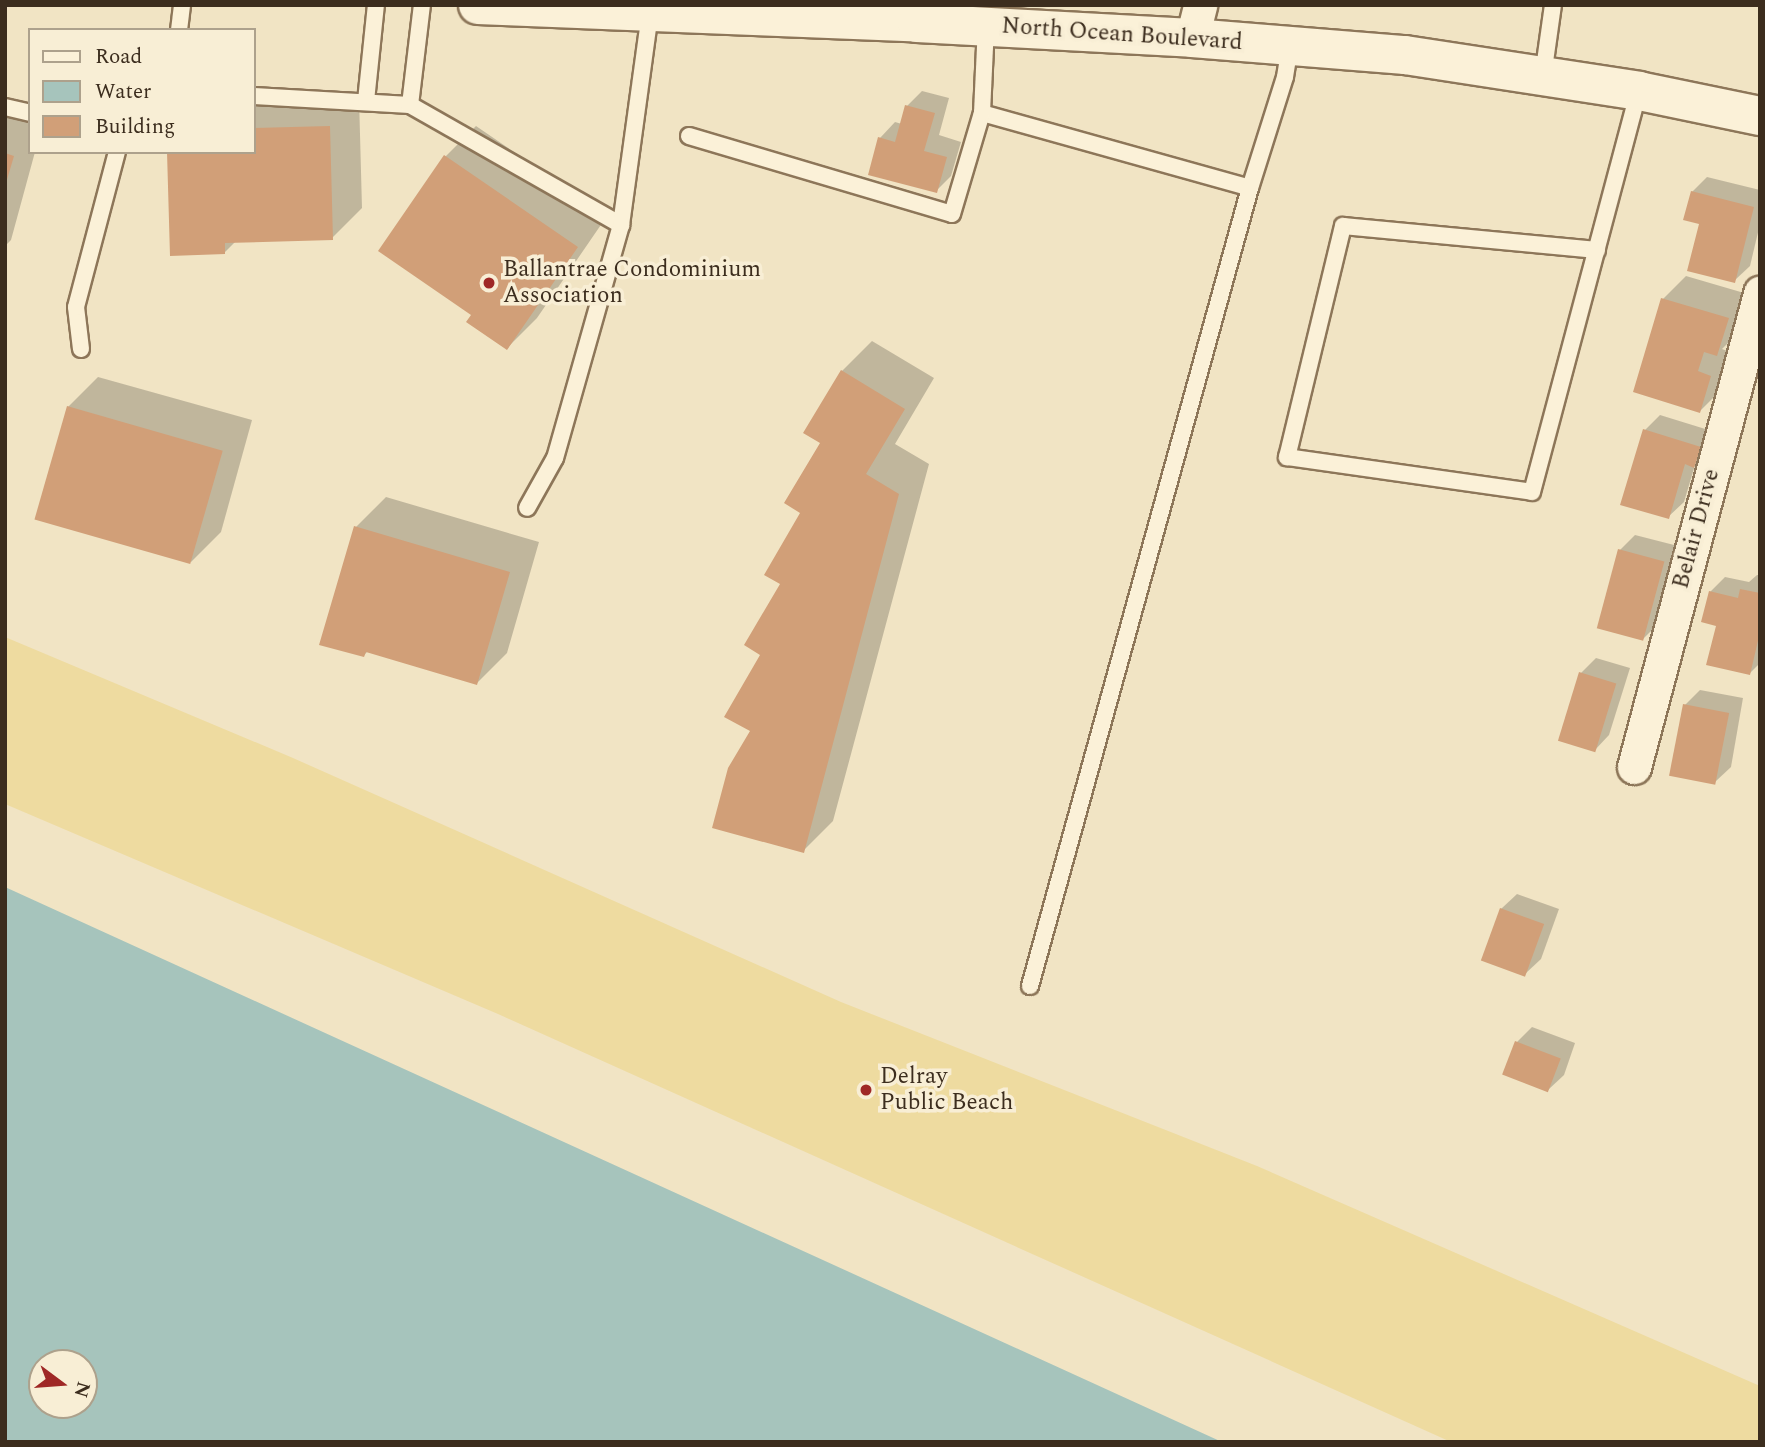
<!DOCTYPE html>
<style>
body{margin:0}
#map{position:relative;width:1765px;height:1447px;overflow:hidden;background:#f1e4c4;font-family:Spectral,serif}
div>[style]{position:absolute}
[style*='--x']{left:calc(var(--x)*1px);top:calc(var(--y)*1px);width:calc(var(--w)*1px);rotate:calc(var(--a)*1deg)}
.sand>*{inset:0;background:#eedba0}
.water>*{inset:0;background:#a6c4bc}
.shadow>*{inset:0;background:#0003}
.building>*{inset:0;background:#d19f78;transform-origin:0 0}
.roads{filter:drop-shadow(2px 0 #8d7659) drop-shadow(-2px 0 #8d7659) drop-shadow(0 2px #8d7659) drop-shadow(0 -2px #8d7659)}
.service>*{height:16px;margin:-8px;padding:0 8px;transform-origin:8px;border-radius:8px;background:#fbf1d8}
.minor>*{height:33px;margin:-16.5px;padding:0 16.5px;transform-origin:16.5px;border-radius:16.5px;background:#fbf1d8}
.secondary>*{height:38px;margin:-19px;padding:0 19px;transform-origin:19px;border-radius:19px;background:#fbf1d8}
.dots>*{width:19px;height:19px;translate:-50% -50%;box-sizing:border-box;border:4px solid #f8eed5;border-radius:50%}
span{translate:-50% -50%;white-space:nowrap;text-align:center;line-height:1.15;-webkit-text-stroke:7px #f8eed5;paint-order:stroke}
.street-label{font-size:23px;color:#3c2d1e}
.poi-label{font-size:23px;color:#3c2d1e}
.left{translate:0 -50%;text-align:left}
.frame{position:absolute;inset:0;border:7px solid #3c2d1e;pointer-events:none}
.legend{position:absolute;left:28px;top:28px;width:228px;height:126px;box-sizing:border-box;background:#f8eed5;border:2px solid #ada18c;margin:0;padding:9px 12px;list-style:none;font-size:21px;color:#3c2d1e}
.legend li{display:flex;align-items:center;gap:14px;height:35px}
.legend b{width:35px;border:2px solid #ada18c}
.north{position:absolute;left:28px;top:1349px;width:70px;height:70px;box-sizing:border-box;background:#f8eed5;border:2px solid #ada18c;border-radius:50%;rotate:106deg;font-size:19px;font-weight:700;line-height:28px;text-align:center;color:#3c2d1e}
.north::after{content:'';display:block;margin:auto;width:24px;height:32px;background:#9f2826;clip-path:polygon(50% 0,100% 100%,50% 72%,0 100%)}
</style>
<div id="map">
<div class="sand">
<i style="clip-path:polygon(5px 637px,293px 758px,841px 1002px,1257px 1166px,1760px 1386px,1760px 1442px,1451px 1442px,498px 1014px,5px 804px)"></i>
</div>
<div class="water">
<i style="clip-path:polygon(evenodd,5px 887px,1222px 1442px,5px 1442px,5px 887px,42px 1363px,84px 1363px,84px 1405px,42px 1405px,42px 1363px)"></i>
</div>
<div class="shadow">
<i style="clip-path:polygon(922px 91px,949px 98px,939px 135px,961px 142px,951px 176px,936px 191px,880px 138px,895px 122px,902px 124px,907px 106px)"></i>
<i style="clip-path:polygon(359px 97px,362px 208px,332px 238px,236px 241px,224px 253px,171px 255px,254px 152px,254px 100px)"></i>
<i style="clip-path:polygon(5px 101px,6px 115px,30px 122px,30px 152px,35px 152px,11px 240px,5px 246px)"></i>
<i style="clip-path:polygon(476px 126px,607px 216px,537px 318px,507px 348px,473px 315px,381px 251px,446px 156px)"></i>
<i style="clip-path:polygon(1707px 177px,1760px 190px,1760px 224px,1750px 266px,1734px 281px,1701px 222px,1692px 192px)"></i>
<i style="clip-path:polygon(1686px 276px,1751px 295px,1740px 331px,1722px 349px,1733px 353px,1723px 388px,1700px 411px,1663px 299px)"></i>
<i style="clip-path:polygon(872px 341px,934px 378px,895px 444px,929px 464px,833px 821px,803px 851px,752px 731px,762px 654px,842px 371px)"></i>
<i style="clip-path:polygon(98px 377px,252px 420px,221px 532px,191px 562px,68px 407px)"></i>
<i style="clip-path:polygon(1660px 415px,1715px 432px,1709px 450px,1695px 465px,1684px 502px,1668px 517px,1645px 430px)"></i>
<i style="clip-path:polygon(386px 497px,539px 542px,507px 653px,477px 683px,368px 651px,364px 655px,356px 527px)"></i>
<i style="clip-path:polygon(1635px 535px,1678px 546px,1658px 624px,1643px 639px,1620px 550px)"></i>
<i style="clip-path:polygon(1757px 575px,1760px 575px,1760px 663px,1749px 674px,1718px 624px,1710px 592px,1725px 577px,1749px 582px)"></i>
<i style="clip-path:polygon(1596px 658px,1630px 668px,1609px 735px,1594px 751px,1581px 673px)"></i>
<i style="clip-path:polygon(1700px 690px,1743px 698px,1731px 767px,1715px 782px,1685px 705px)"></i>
<i style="clip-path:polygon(1517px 894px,1559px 909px,1541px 959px,1525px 974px,1501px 909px)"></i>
<i style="clip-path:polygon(1532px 1027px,1575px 1043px,1564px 1075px,1548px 1090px,1517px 1042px)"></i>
</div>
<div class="building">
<i style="clip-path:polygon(905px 105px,935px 113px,924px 151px,947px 157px,937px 193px,868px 175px,878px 137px,895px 142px)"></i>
<i style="clip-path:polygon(330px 126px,333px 240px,225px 243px,225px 254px,170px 256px,167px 152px,254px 152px,254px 128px)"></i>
<i style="clip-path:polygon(5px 153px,14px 156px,6px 183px,5px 183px)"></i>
<i style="clip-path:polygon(444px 155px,578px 247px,507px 350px,466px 322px,471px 315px,378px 251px)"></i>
<i style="clip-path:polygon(1691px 191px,1754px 207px,1735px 283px,1687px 271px,1699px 224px,1683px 220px)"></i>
<i style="clip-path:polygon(1661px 298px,1729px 318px,1717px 356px,1704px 352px,1698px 371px,1711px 376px,1700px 413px,1633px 392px)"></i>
<i style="clip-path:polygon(841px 370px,905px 409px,866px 474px,899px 494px,804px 853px,712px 828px,728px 768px,750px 731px,724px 717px,760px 655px,744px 645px,780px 584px,764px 575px,800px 513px,784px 503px,820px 443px,803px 433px)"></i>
<i style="left:67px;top:406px;width:162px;height:118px;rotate:16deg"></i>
<i style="clip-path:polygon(1643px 429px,1701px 447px,1694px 468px,1685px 464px,1669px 519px,1620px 505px)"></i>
<i style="clip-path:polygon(354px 526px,510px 572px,477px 685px,366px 652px,364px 657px,319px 645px)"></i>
<i style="left:1618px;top:549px;width:48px;height:82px;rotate:15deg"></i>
<i style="clip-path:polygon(1740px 589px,1760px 593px,1760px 632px,1750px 675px,1706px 665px,1716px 626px,1701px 622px,1709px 591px,1738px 598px)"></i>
<i style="left:1579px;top:672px;width:39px;height:72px;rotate:17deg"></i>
<i style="left:1683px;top:704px;width:47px;height:73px;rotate:11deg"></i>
<i style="left:1500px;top:908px;width:47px;height:56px;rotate:20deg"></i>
<i style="left:1515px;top:1041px;width:49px;height:36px;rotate:21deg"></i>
</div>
<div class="roads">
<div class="service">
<i style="--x:179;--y:30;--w:25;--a:-83"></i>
<i style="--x:1543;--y:76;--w:72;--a:-82"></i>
<i style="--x:254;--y:96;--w:156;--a:3.3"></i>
<i style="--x:410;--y:105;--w:243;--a:29.6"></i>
<i style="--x:621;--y:225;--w:242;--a:105.8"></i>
<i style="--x:555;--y:458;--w:57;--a:119.2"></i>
<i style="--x:366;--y:101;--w:97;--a:-84.1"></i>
<i style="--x:410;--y:105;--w:101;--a:-83.2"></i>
<i style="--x:5;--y:107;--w:26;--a:13"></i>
<i style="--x:982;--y:113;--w:278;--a:15.6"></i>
<i style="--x:689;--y:136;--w:274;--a:16.5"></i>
<i style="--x:952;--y:214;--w:105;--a:-73.5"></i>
<i style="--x:982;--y:113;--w:87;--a:-87.4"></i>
<i style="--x:621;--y:225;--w:215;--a:-82.2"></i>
<i style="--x:1597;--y:250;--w:255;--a:-174.6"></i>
<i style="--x:1343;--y:226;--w:238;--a:103.6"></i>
<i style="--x:1287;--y:457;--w:247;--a:8.1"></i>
<i style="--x:1532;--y:492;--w:415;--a:-75.1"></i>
<i style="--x:81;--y:349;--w:42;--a:-96.8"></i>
<i style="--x:76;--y:307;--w:160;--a:-75.2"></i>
<i style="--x:1030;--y:986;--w:828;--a:-74.59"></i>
<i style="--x:1250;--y:188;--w:116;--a:-72.5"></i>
<i style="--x:1285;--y:77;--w:31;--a:-81"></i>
</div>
<div class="minor">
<i style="--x:1192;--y:38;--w:34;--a:-76"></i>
<i style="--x:1634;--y:767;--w:491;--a:-75.1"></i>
</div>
<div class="secondary">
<i style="--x:478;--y:5;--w:439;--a:2.3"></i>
<i style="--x:917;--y:23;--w:275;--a:3.1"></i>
<i style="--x:1192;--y:38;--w:214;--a:4.6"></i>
<i style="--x:1405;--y:55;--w:237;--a:8.7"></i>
<i style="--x:1639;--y:91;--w:124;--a:11.7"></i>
</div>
</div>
<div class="dots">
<i style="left:489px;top:283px;background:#9f2826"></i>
<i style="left:866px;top:1090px;background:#9f2826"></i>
</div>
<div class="street-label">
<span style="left:1122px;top:35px;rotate:4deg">North Ocean Boulevard</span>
<span style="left:1697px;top:529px;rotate:-75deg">Belair Drive</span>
</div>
<div class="poi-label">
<span class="left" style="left:503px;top:283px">Ballantrae Condominium<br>Association</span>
<span class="left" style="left:880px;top:1090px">Delray<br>Public Beach</span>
</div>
<div class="frame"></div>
<ul class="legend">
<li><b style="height:9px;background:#fbf1d8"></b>Road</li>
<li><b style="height:19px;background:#a6c4bc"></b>Water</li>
<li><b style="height:19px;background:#d19f78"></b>Building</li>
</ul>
<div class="north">N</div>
</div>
